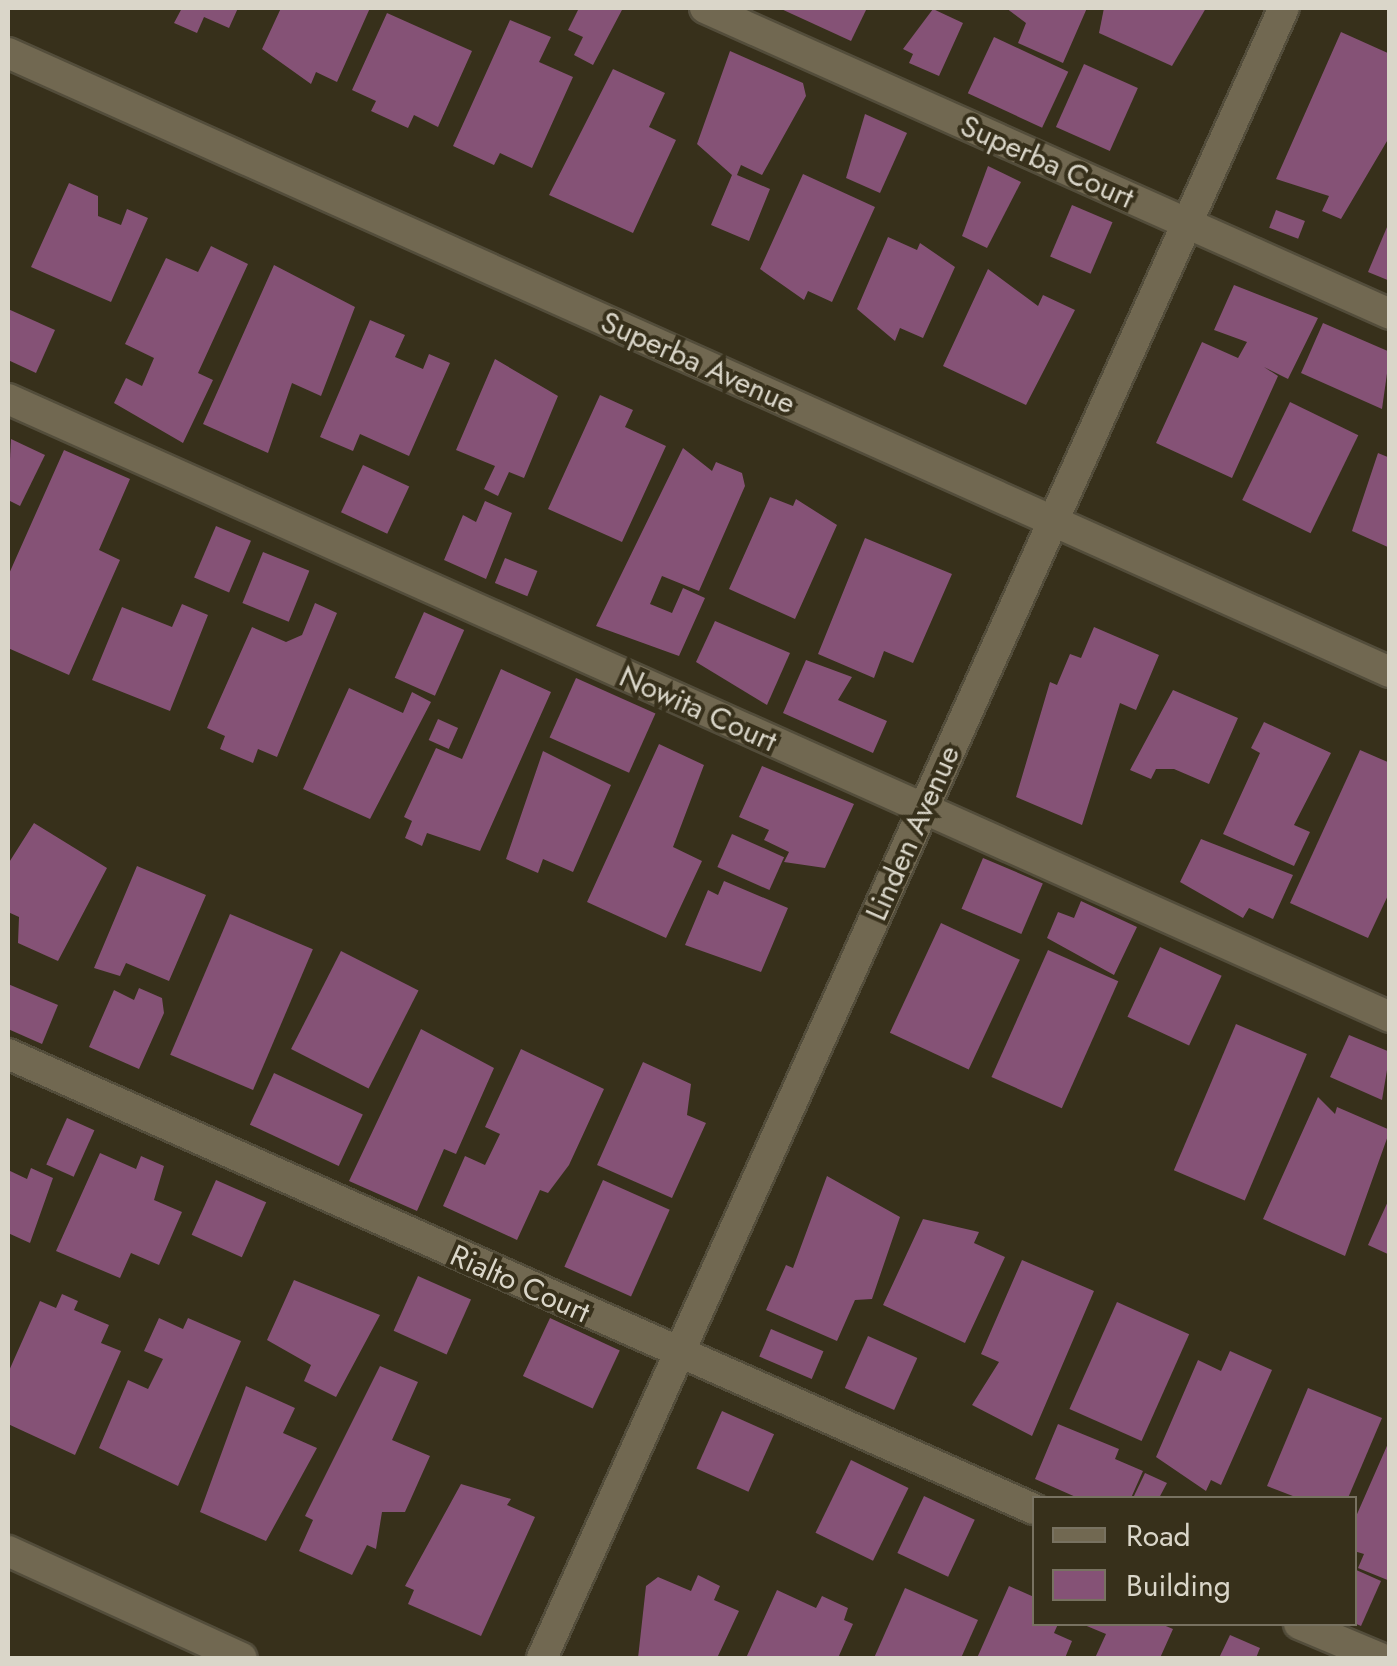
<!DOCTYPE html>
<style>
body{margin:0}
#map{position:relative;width:1397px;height:1666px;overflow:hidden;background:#37301b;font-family:Jost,sans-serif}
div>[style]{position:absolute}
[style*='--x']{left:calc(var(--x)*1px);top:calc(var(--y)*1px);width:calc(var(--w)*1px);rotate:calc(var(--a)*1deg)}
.building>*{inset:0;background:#855276;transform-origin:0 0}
.roads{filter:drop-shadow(2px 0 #534d3b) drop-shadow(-2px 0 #534d3b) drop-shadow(0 2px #534d3b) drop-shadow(0 -2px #534d3b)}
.minor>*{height:30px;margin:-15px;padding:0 15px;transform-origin:15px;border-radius:15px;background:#716851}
span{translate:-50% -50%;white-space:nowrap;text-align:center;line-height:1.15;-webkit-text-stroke:8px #37301b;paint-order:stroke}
.street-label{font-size:30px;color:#dad6c9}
.frame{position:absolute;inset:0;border:10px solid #dad6c9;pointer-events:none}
.legend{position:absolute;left:1032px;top:1496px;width:325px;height:130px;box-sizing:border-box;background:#37301b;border:2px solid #787261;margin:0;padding:12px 18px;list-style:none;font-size:30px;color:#dad6c9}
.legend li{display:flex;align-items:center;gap:20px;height:50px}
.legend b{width:50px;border:2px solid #787261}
</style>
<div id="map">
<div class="building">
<i style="clip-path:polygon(182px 8px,238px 8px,229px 28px,204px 17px,197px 33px,174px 23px)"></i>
<i style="clip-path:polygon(281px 8px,370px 8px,337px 82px,316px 72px,311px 84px,262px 49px)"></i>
<i style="clip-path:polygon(579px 8px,623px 8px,593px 65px,574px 55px,583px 37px,568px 30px)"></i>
<i style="clip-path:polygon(779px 8px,867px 8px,851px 41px)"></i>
<i style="clip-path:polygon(1006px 8px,1087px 8px,1063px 63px,1018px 43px,1026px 23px)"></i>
<i style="clip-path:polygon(1104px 8px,1206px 8px,1172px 66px,1099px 33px)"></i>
<i style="clip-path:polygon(933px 9px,963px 23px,939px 76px,909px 63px,913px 54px,903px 49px)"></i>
<i style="clip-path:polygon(387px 13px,472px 51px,438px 127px,414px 115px,408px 128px,371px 111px,376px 101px,352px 90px)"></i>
<i style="clip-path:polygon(510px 20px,551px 37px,539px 62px,573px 77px,532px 168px,500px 153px,494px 165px,453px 146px)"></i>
<i style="clip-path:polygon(1341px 32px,1390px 54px,1390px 136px,1341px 219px,1322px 211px,1329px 196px,1276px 179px)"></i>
<i style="left:994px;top:37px;width:82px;height:62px;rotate:25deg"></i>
<i style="clip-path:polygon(730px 51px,803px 83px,806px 96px,762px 175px,741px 165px,737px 175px,770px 189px,749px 241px,711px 225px,732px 175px,697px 144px)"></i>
<i style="left:1084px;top:64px;width:59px;height:69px;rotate:24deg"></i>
<i style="clip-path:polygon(613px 69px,665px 93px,649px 127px,676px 140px,633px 233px,549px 195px)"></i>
<i style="clip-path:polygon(865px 114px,907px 133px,880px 193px,846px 178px)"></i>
<i style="clip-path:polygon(988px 166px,1021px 182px,987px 248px,962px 236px)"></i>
<i style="clip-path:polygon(803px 174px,875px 207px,832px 302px,808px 291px,804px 300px,760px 269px)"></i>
<i style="clip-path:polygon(69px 183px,98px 196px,98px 216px,121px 225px,127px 209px,148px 218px,111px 302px,31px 267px)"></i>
<i style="left:1072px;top:205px;width:44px;height:56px;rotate:23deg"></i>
<i style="left:1276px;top:210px;width:31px;height:19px;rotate:21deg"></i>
<i style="clip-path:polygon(1390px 220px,1390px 281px,1368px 272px)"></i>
<i style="clip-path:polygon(888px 237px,917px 250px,920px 243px,955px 267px,923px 338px,900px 328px,895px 341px,857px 309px)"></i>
<i style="clip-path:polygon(211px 246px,248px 264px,198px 373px,213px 380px,183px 443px,114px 403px,126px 378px,142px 386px,154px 358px,125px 344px,166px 258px,198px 272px)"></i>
<i style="clip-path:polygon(274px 265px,355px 307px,321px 396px,292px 383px,268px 453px,203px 424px)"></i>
<i style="clip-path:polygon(988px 269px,1038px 306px,1043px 295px,1075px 310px,1026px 405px,943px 366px)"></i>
<i style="clip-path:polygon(1234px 285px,1318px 318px,1288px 379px,1264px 367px,1278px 376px,1232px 478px,1156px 443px,1202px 342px,1238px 358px,1247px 342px,1214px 330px)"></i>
<i style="clip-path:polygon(8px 309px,55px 330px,36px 373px,8px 360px)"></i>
<i style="clip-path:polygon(370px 320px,405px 335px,395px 357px,423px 369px,429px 354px,450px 363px,409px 456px,360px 434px,353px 451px,320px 437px)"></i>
<i style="clip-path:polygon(1323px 323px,1390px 352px,1382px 409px,1301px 373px)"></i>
<i style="clip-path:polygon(495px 359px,558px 396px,524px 478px,509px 472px,498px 496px,484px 489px,495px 466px,456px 450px)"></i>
<i style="clip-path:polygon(600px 395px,633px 410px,625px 427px,666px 446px,622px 542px,548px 509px)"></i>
<i style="left:1290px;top:402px;width:76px;height:109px;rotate:26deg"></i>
<i style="clip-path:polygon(11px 439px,45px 455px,20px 506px,8px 500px)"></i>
<i style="clip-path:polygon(683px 448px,712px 471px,716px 462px,742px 473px,745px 486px,699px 591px,662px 576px,650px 604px,672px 613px,683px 588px,705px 598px,679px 656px,596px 626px)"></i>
<i style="clip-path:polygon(64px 450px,130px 479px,99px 550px,120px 560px,69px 675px,8px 648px,8px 576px)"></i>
<i style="clip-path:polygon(1378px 453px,1390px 458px,1390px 548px,1352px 531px)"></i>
<i style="left:363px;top:465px;width:51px;height:52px;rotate:25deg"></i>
<i style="clip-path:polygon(770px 497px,793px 506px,796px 499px,837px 525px,795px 619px,729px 589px)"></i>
<i style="clip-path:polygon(485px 501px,512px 513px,486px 579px,444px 560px,463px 515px,476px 522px)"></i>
<i style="left:216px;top:526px;width:38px;height:56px;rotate:23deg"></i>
<i style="clip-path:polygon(865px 538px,952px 574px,913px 663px,884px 651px,874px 678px,818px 654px)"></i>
<i style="left:263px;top:552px;width:50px;height:55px;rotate:22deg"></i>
<i style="left:505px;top:558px;width:35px;height:27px;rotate:22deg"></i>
<i style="clip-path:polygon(315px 603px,337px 613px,277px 757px,258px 749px,253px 763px,220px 749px,225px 736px,207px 728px,252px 627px,286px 642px,302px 635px)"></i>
<i style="clip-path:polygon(182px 604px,208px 615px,170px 711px,92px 680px,122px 607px,172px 627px)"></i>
<i style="left:424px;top:612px;width:44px;height:72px;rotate:24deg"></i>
<i style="clip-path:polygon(715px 621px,790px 653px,767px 705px,696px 662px)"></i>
<i style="clip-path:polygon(1094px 627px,1159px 655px,1136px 710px,1120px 703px,1082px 825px,1016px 797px,1050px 682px,1057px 685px,1070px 654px,1081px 658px)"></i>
<i style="clip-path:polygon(806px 660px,852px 677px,838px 700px,887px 721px,873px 753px,783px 713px)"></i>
<i style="clip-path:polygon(501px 669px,551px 692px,480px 851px,427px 833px,422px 846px,405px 838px,412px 821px,404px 817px,436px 748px,462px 759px)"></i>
<i style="left:576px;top:678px;width:87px;height:65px;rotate:24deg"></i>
<i style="clip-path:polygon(349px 688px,403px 713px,412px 692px,431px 702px,370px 819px,303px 789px)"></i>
<i style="clip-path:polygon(1173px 690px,1238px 718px,1209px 784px,1174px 769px,1156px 769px,1151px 779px,1130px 770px)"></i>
<i style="left:438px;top:719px;width:22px;height:23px;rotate:24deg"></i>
<i style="clip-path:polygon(1264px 722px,1331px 753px,1294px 825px,1310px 832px,1294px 866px,1223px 834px,1260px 753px,1251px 748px)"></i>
<i style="clip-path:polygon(659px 744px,704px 765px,673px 847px,702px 861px,666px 938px,587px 902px)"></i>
<i style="clip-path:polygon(1360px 750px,1390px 763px,1390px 891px,1368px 938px,1290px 903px)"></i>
<i style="clip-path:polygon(543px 751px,611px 785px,573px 872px,543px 859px,538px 873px,506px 859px)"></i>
<i style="clip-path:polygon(762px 766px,854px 804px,825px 868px,784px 862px,789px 852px,764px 840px,769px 830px,739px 817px)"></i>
<i style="clip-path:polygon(34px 823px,107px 868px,58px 961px,18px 943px,19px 917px,8px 912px,8px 864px)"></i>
<i style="left:732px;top:834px;width:57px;height:36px;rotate:24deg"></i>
<i style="clip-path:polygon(1201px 839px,1293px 875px,1273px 919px,1249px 908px,1243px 918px,1180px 882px)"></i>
<i style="left:983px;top:858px;width:65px;height:55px;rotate:23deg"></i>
<i style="clip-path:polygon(137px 866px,206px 895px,169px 981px,126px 963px,120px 976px,94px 968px)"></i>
<i style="clip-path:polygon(724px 881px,788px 908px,761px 972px,685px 945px,708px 890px,718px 895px)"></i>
<i style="clip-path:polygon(1081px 901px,1137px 927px,1114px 975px,1047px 938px,1058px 912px,1074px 918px)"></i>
<i style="left:230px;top:914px;width:90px;height:153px;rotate:23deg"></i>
<i style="left:941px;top:923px;width:87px;height:121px;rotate:25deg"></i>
<i style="left:1160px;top:947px;width:68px;height:77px;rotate:25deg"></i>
<i style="left:1048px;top:950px;width:77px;height:139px;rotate:24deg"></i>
<i style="left:341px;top:951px;width:87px;height:110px;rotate:27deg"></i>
<i style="clip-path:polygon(8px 984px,58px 1005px,42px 1044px,8px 1029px)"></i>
<i style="clip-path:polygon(139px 988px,162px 998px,164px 1013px,139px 1069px,89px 1047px,114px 990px,134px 1000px)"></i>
<i style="left:1236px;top:1024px;width:77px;height:159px;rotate:23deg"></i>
<i style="clip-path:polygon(421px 1029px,494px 1068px,456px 1154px,444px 1149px,417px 1211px,349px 1181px)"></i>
<i style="clip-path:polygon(1349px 1035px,1390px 1052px,1382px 1100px,1330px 1077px)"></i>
<i style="clip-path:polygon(521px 1049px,604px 1089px,569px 1165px,548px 1193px,540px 1190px,517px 1240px,443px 1206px,465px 1156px,485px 1165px,500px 1134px,485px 1127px)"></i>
<i style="clip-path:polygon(643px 1062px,691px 1084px,687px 1115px,706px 1123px,672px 1198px,597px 1165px)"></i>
<i style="left:274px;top:1073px;width:98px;height:57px;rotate:25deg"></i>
<i style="clip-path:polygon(1318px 1097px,1335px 1114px,1337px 1107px,1390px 1130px,1345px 1256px,1263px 1219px)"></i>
<i style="left:67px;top:1118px;width:30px;height:51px;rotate:24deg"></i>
<i style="clip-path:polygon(100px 1153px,136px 1169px,141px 1156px,164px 1166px,154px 1200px,182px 1212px,159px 1265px,131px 1253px,120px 1278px,56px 1251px)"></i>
<i style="clip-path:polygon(31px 1168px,53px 1178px,30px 1243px,8px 1233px,8px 1170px,27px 1179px)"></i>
<i style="clip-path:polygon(827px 1176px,900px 1217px,872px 1299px,855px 1300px,837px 1341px,766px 1310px,786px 1265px,793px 1268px)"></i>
<i style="left:216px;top:1180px;width:55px;height:60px;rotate:24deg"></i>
<i style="left:603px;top:1180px;width:73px;height:95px;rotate:24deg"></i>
<i style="clip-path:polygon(1390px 1197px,1390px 1255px,1368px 1245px)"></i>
<i style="clip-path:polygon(923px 1219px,979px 1232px,974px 1243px,1005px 1257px,965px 1343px,883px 1305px)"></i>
<i style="clip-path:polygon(1022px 1260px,1094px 1291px,1032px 1436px,972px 1405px,999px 1362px,981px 1354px)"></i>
<i style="left:418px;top:1276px;width:58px;height:60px;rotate:24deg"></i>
<i style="clip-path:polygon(294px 1280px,380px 1315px,336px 1397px,304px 1381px,311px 1365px,267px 1340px)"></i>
<i style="clip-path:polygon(62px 1294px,78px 1301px,74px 1310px,109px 1325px,101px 1343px,121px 1351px,75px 1455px,8px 1424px,8px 1373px,40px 1301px,56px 1308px)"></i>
<i style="left:1117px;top:1302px;width:79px;height:117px;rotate:24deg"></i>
<i style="clip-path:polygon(159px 1318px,183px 1329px,188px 1318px,241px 1341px,178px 1486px,99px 1448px,128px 1380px,148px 1389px,163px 1359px,144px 1351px)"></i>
<i style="left:550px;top:1318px;width:77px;height:64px;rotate:25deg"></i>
<i style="left:771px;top:1329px;width:57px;height:30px;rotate:23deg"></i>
<i style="left:868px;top:1336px;width:54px;height:57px;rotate:24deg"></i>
<i style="clip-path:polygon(1230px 1351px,1272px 1370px,1221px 1485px,1211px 1480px,1206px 1491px,1156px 1457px,1198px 1360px,1221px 1371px)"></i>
<i style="clip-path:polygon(380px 1366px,418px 1382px,392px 1440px,430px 1456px,405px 1512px,382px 1512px,376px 1549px,367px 1545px,352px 1575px,299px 1551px,313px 1520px,305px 1516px)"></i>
<i style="clip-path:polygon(246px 1386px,295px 1408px,283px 1433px,317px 1448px,266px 1541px,200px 1512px)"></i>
<i style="clip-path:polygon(1308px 1388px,1382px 1418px,1348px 1498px,1298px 1498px,1267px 1486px)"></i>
<i style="left:722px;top:1411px;width:57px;height:63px;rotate:24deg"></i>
<i style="clip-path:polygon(1058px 1424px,1119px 1449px,1115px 1459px,1143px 1471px,1131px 1498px,1078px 1498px,1035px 1479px)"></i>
<i style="clip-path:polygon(1390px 1439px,1390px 1581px,1358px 1568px,1364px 1554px,1354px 1551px,1354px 1521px)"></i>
<i style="left:851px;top:1460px;width:64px;height:81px;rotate:26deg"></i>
<i style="clip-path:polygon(1145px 1473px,1167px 1483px,1159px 1498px,1133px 1498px)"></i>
<i style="clip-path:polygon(461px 1484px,511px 1499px,507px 1505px,535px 1517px,481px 1636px,408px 1604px,414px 1590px,405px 1586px)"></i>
<i style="left:924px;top:1496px;width:56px;height:63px;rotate:25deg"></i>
<i style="clip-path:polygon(1354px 1569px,1381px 1581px,1361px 1626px,1354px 1623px)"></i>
<i style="clip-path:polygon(698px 1575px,720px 1586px,714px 1600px,739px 1611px,717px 1658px,638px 1658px,646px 1586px,658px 1577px,691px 1591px)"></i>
<i style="clip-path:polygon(1009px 1586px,1034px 1597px,1034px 1624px,1058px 1624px,1054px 1633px,1072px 1641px,1065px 1658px,977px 1658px)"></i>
<i style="clip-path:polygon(905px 1588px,978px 1620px,961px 1658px,874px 1658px)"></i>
<i style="clip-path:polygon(777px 1590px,816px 1608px,822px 1596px,848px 1608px,844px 1620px,853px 1624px,838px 1658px,746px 1658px)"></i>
<i style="clip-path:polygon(1082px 1624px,1161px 1624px,1173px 1629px,1160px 1658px,1095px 1658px,1106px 1634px)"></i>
<i style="clip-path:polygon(1230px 1635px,1260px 1648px,1256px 1658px,1219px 1658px)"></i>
</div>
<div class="roads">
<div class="minor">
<i style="--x:705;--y:8;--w:750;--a:24.07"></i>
<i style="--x:8;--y:53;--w:1514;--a:24.13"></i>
<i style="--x:8;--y:399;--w:1514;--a:24.09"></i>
<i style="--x:8;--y:1054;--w:1122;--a:23.92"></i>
<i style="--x:8;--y:1551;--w:257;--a:24.6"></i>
<i style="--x:1299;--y:1624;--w:88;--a:22.8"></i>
<i style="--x:542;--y:1658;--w:1809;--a:-65.79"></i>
</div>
</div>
<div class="street-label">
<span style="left:1047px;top:162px;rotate:24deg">Superba Court</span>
<span style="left:698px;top:363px;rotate:24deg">Superba Avenue</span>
<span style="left:698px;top:709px;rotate:24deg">Nowita Court</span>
<span style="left:913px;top:833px;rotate:-66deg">Linden Avenue</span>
<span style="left:520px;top:1284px;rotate:24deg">Rialto Court</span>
</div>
<div class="frame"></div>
<ul class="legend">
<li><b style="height:12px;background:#716851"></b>Road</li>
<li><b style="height:28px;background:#855276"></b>Building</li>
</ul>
</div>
